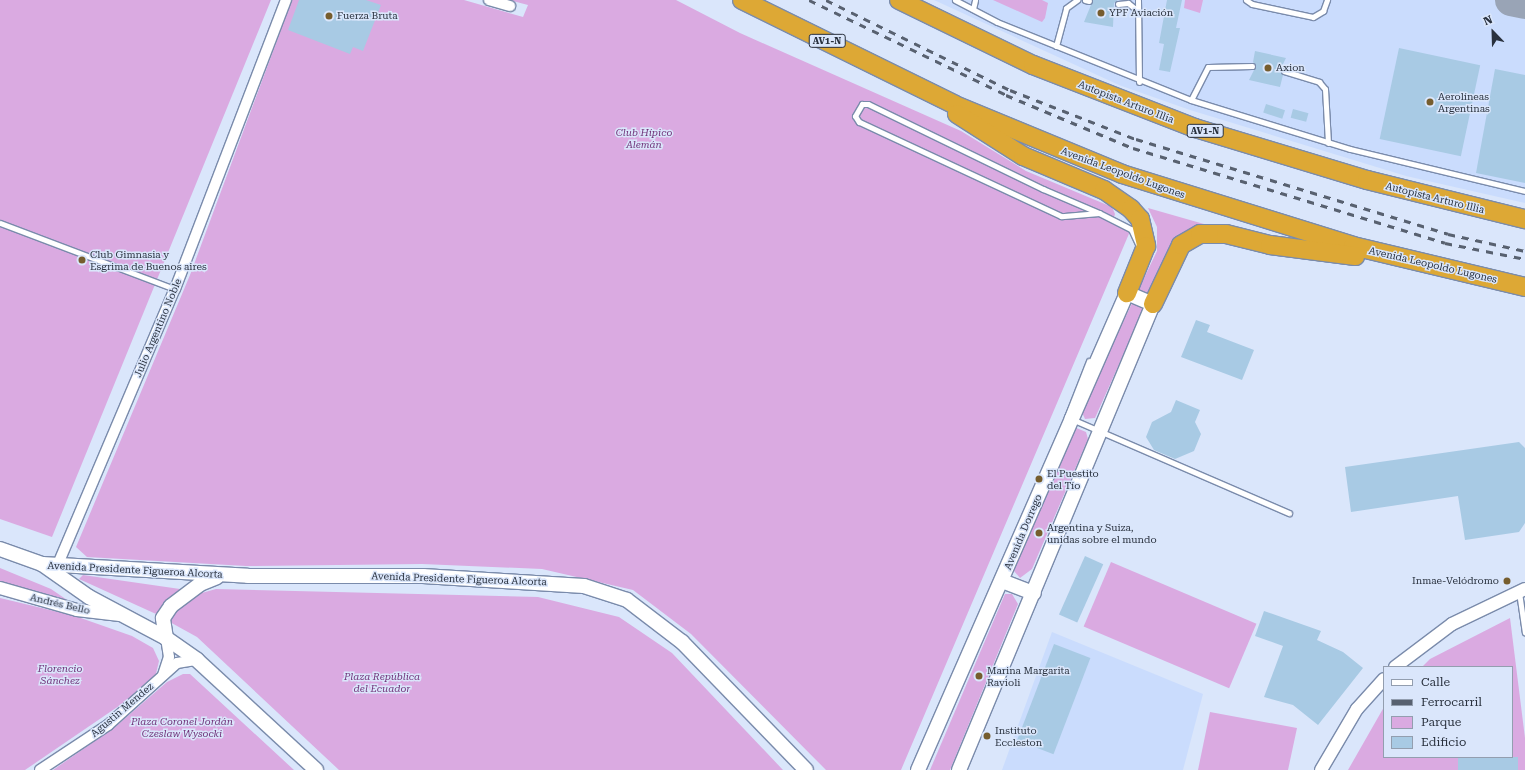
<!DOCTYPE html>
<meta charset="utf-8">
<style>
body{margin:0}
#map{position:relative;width:1525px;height:770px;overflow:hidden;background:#dae6fb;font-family:"Roboto Serif",serif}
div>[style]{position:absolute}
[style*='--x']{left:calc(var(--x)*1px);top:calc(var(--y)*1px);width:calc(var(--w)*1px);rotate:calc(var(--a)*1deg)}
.built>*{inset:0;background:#cadcfd}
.green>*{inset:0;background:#daaae1;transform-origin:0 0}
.taxiway>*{height:32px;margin:-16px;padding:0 16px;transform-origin:16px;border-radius:16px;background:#99a4b6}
.building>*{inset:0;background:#a8cae4;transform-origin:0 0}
.roads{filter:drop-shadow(1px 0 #7a8bab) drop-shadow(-1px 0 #7a8bab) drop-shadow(0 1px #7a8bab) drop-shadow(0 -1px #7a8bab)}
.service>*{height:5px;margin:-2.5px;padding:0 2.5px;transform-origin:2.5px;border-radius:2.5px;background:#fff}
.minor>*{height:10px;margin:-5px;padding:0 5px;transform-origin:5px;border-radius:5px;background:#fff}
.tertiary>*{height:12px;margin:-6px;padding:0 6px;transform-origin:6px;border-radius:6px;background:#fff}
.secondary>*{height:14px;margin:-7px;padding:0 7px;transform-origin:7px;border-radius:7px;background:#fff}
.motorway>*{height:18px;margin:-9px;padding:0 9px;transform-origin:9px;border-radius:9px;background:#dda835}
.rail>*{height:3px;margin-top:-1.5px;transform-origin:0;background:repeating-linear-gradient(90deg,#586170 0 7px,transparent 0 14px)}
.dots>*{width:11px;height:11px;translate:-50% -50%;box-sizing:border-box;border:2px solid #dae6fb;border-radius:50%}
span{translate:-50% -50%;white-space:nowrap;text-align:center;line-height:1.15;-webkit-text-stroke:3px #dae6fb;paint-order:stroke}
.shield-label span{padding:1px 3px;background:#dae6fb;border:1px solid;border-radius:3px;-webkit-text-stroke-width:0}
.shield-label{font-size:9px;color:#29313e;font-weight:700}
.poi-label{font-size:10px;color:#29313e}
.left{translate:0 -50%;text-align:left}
.right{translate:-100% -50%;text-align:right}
.street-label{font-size:10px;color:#29313e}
.park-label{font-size:10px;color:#71337a;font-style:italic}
.legend{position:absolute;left:1383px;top:666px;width:130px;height:92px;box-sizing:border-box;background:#dae6fb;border:1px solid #939eaf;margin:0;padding:5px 7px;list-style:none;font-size:12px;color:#29313e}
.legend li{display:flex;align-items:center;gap:8px;height:20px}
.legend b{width:20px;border:1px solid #939eaf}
.north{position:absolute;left:1473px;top:12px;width:40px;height:40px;-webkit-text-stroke:3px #dae6fb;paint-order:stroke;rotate:337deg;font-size:11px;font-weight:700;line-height:16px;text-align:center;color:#29313e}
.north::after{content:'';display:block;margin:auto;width:14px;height:18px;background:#29313e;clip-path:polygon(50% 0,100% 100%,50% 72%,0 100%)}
</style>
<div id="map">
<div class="built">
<i style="clip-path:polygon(934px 0,1525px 0,1525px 203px,1406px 176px,1190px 110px,1119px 85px)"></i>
<i style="clip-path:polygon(1052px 632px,1203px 694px,1183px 770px,1002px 770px)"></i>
</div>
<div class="green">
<i style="clip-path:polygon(0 0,271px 0,52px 537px,0 519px)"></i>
<i style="clip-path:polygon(292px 0,464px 0,523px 17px,528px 5px,509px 0,676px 0,740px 33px,961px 131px,1026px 171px,1112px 207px,1115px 214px,1112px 224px,1131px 229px,901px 770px,826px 770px,691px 634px,633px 590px,542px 569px,422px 564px,246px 566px,87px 557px,76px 547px,190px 275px)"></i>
<i style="clip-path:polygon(993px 0,1042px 0,1048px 3px,1045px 18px,1042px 22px)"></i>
<i style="clip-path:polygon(1185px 0,1203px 0,1200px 13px,1184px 8px)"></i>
<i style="clip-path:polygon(1148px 208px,1211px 226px,1163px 266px,1095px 418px,1085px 419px,1081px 410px,1157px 251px,1157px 227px)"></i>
<i style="clip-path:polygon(1074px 427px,1086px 432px,1088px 439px,1032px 569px,1020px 578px,1014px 571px,1014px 563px)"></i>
<i style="left:1111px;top:562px;width:158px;height:70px;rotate:23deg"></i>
<i style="clip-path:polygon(0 568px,51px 589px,70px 602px,0 583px)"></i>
<i style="clip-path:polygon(83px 575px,180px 589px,156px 614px,79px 579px)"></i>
<i style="clip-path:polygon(216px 589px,538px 597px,619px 617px,672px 653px,783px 770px,339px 770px,197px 637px,168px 621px,174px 610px,191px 596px)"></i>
<i style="clip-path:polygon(1005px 594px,1012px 594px,1018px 604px,950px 770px,930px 770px)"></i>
<i style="clip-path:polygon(0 598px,75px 616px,132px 636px,153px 648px,159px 661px,154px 682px,25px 770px,0 770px)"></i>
<i style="clip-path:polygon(1510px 618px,1525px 738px,1525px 770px,1348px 770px,1384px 707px,1384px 757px,1512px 757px,1512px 667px,1422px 667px,1430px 659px)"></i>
<i style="clip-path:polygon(183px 674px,190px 674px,294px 770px,53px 770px,115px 727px,167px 682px)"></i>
<i style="clip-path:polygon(1210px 712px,1297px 728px,1288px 770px,1198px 770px)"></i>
</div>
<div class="taxiway">
<i style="--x:1511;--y:0;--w:14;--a:12"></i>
</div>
<div class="building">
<i style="clip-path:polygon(299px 0,366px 0,381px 5px,363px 51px,353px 47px,350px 54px,288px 30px)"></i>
<i style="clip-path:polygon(1093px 0,1118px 0,1114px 3px,1113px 27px,1084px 22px)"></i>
<i style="clip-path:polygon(1167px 0,1182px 0,1176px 28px,1180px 28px,1170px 72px,1159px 70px,1164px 44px,1159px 43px)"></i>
<i style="left:1399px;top:48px;width:83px;height:93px;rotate:12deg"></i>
<i style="clip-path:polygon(1255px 51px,1286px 58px,1280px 70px,1283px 75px,1280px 87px,1249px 80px,1256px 66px,1253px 62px)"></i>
<i style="clip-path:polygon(1495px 69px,1525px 75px,1525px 183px,1476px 173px)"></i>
<i style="left:1266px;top:104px;width:20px;height:9px;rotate:18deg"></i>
<i style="left:1293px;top:109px;width:16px;height:9px;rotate:15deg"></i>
<i style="clip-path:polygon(1196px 320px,1210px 325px,1207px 332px,1254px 350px,1242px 380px,1181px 357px)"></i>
<i style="clip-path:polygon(1176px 400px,1200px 410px,1195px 422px,1201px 434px,1194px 451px,1175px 459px,1154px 450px,1146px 437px,1152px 422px,1171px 412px)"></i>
<i style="clip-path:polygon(1519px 442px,1525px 448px,1525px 523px,1519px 532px,1465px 540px,1458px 496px,1351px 512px,1345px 467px)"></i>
<i style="left:1085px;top:556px;width:20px;height:64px;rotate:24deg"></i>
<i style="clip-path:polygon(1264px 611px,1321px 631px,1317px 640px,1343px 652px,1363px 668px,1318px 725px,1293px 705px,1264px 697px,1283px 646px,1255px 636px)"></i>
<i style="left:1054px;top:644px;width:39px;height:103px;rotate:21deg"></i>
<i style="left:1458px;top:757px;width:60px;height:13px"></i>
</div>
<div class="roads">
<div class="service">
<i style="--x:955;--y:0;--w:47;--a:27.6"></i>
<i style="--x:997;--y:22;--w:209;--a:21.9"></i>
<i style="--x:1191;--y:100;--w:166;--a:17.1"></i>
<i style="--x:1350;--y:149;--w:180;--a:13.5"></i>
<i style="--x:1085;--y:0;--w:4;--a:14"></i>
<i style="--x:1138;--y:0;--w:82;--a:89.3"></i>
<i style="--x:1246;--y:0;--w:7;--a:34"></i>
<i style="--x:1252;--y:4;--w:62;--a:12"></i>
<i style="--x:1313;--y:17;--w:12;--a:-31"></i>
<i style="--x:1323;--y:11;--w:12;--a:-70"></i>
<i style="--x:1118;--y:4;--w:10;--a:-6"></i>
<i style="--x:1128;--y:3;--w:13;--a:39"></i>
<i style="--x:973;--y:9;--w:9;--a:-77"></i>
<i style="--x:1056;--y:46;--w:39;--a:-75"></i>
<i style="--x:1066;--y:8;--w:14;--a:-36"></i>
<i style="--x:1284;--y:71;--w:37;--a:17"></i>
<i style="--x:1319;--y:82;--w:9;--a:49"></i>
<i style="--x:1325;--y:89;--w:54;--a:86.8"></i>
<i style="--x:1191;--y:100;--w:37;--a:-63"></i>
<i style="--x:1208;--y:67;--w:44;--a:-1.3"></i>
<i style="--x:1099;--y:213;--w:38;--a:175"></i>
<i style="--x:1061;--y:216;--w:223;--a:-155"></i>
<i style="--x:859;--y:122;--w:7;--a:-124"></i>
<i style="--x:855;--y:116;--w:14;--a:-60"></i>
<i style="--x:862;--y:104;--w:6;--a:0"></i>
<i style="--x:868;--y:104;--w:195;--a:25.9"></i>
<i style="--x:1043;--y:189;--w:61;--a:23.2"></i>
<i style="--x:1099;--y:213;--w:36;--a:27"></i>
<i style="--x:1131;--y:229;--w:17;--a:65"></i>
<i style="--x:0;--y:223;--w:187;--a:20.7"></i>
<i style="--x:1089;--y:361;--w:60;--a:111.4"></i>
<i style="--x:1067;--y:417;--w:242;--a:23.4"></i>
<i style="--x:1519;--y:592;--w:41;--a:81.7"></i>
</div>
<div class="minor">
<i style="--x:489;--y:0;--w:22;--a:16"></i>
<i style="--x:58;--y:564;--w:299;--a:-67"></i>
<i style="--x:175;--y:289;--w:310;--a:-69"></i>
<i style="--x:163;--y:675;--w:19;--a:-72"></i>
<i style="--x:169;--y:657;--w:19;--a:-99"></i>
<i style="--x:40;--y:770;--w:82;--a:-33.5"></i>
<i style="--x:108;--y:725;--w:93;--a:-41.9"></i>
<i style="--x:177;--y:663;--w:20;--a:-9"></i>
</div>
<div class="tertiary">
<i style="--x:0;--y:588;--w:80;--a:15.9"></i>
<i style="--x:77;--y:610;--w:43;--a:6.6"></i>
<i style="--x:1395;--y:667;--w:71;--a:-37"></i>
<i style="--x:1452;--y:624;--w:81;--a:-25.6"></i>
<i style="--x:1321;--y:770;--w:71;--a:-59.5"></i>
<i style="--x:1357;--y:709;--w:40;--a:-48"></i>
</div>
<div class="secondary">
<i style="--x:0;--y:549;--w:45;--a:19.7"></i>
<i style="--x:42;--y:564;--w:206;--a:3.3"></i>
<i style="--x:248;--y:576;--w:175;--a:0"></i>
<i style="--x:423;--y:576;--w:161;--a:3.6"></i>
<i style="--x:584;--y:586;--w:45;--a:18"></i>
<i style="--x:627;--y:600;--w:69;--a:37.4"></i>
<i style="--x:682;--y:642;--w:178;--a:45.9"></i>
<i style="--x:42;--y:564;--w:57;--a:35.1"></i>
<i style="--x:89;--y:597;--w:87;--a:28"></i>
<i style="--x:166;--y:638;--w:38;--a:35"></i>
<i style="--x:197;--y:660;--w:162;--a:42.7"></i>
<i style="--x:1002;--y:581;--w:34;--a:21"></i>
<i style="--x:166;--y:638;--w:20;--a:-99"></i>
<i style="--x:163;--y:618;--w:14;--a:-56"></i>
<i style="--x:171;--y:606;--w:36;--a:-37"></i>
<i style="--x:200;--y:584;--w:18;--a:-22"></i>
<i style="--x:918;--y:770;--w:521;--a:-66.34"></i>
<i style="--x:1127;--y:293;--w:28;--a:23"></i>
<i style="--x:1153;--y:304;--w:505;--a:112.6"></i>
</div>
<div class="motorway">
<i style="--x:742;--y:0;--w:237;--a:26.2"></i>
<i style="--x:955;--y:105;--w:181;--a:22.4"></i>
<i style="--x:1122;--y:174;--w:242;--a:17.3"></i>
<i style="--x:1353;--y:246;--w:177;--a:13.4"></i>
<i style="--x:899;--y:0;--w:149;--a:25.9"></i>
<i style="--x:1033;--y:65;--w:174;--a:21.3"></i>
<i style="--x:1195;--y:128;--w:180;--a:16.8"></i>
<i style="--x:1367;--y:180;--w:163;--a:13.9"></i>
<i style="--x:957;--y:114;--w:78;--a:32.5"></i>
<i style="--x:1023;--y:156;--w:88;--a:22.8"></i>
<i style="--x:1104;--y:190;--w:33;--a:35"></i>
<i style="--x:1131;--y:209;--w:13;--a:48"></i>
<i style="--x:1140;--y:219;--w:28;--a:77"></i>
<i style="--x:1146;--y:246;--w:51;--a:112"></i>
<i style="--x:1153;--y:304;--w:65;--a:-64.6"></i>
<i style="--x:1181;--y:245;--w:22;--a:-30"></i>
<i style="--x:1200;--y:234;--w:26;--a:0"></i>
<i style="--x:1226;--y:234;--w:45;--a:14"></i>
<i style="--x:1270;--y:245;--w:86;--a:7.4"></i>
</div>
</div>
<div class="rail">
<i style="--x:809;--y:0;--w:219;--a:25.7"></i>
<i style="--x:1006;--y:95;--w:138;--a:22.7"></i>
<i style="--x:1133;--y:148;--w:326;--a:16.9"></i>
<i style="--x:1445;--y:243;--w:82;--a:11.3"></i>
<i style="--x:826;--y:0;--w:205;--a:26.1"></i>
<i style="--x:1010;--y:90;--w:135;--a:21.3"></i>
<i style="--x:1136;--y:139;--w:326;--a:16.9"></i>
<i style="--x:1448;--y:234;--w:79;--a:12.4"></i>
</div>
<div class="dots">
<i style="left:1101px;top:13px;background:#765d2e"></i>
<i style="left:329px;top:16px;background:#765d2e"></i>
<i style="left:1268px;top:68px;background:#765d2e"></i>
<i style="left:1430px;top:102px;background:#765d2e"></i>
<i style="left:82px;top:260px;background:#765d2e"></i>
<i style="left:1039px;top:479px;background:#765d2e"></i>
<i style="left:1039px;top:533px;background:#765d2e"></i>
<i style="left:1507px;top:581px;background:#765d2e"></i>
<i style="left:979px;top:676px;background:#765d2e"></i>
<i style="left:987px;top:736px;background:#765d2e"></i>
</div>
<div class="shield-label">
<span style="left:827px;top:41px">AV1-N</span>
<span style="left:1205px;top:131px">AV1-N</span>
</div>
<div class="poi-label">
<span class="left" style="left:1109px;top:13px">YPF Aviación</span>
<span class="left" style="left:337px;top:16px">Fuerza Bruta</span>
<span class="left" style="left:1276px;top:68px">Axion</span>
<span class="left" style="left:1438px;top:102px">Aerolíneas<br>Argentinas</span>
<span class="left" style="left:90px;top:260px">Club Gimnasia y<br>Esgrima de Buenos aires</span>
<span class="left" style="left:1047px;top:479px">El Puestito<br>del Tío</span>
<span class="left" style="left:1047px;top:533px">Argentina y Suiza,<br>unidas sobre el mundo</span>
<span class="right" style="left:1499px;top:581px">Inmae-Velódromo</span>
<span class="left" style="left:987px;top:676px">Marina Margarita<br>Ravioli</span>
<span class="left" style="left:995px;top:736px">Instituto<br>Eccleston</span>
</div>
<div class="street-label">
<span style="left:1126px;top:102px;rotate:21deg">Autopista Arturo Illia</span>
<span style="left:1123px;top:173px;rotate:20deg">Avenida Leopoldo Lugones</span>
<span style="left:1435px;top:198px;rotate:14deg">Autopista Arturo Illia</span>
<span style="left:1433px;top:265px;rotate:13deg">Avenida Leopoldo Lugones</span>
<span style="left:158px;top:328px;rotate:-67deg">Julio Argentino Noble</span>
<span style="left:1023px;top:532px;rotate:-67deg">Avenida Dorrego</span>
<span style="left:135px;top:570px;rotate:3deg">Avenida Presidente Figueroa Alcorta</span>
<span style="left:459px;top:579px;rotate:2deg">Avenida Presidente Figueroa Alcorta</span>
<span style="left:60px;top:604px;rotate:13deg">Andrés Bello</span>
<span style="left:122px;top:710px;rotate:-40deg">Agustin Mendez</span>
</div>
<div class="park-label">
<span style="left:644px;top:138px">Club Hípico<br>Alemán</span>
<span style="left:60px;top:674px">Florencio<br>Sánchez</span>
<span style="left:382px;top:682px">Plaza República<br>del Ecuador</span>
<span style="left:182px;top:727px">Plaza Coronel Jordán<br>Czeslaw Wysocki</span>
</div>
<ul class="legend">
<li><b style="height:5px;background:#fff"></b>Calle</li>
<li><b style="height:5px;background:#586170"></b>Ferrocarril</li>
<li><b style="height:11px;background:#daaae1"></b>Parque</li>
<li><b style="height:11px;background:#a8cae4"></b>Edificio</li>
</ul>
<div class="north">N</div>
</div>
